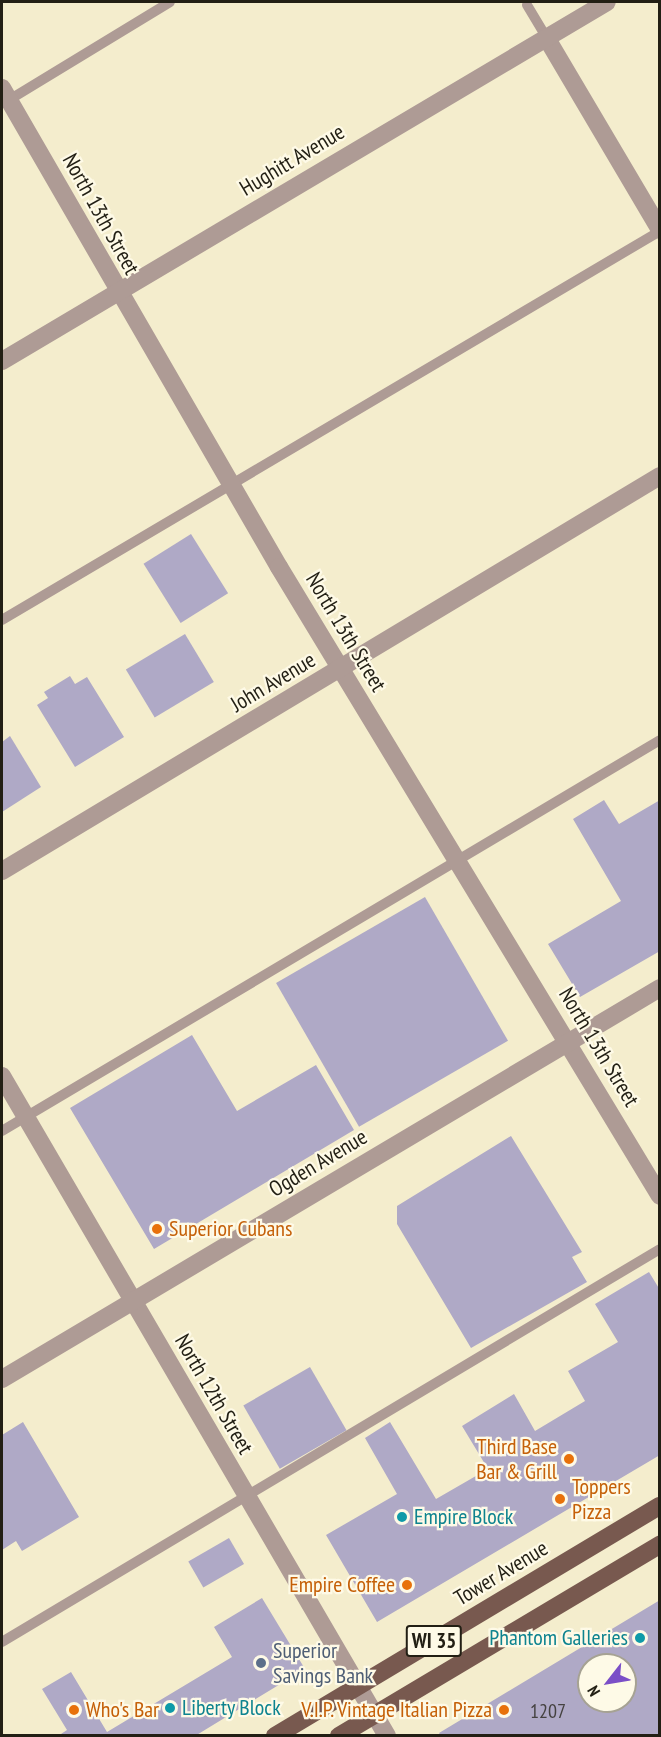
<!DOCTYPE html>
<style>
body{margin:0}
#map{position:relative;width:661px;height:1737px;overflow:hidden;background:#f4edcd;font-family:"PT Sans Narrow",sans-serif}
div>[style]{position:absolute}
[style*='--x']{left:calc(var(--x)*1px);top:calc(var(--y)*1px);width:calc(var(--w)*1px);rotate:calc(var(--a)*1deg)}
.building>*{inset:0;background:#afa9c6;transform-origin:0 0}
.lane>*{height:10px;margin:-5px;padding:0 5px;transform-origin:5px;border-radius:5px;background:#ae9b95}
.street>*{height:18px;margin:-9px;padding:0 9px;transform-origin:9px;border-radius:9px;background:#ae9b95}
.primary>*{height:18px;margin:-9px;padding:0 9px;transform-origin:9px;border-radius:9px;background:#78594f}
.dots>*{width:16px;height:16px;translate:-50% -50%;box-sizing:border-box;border:3px solid #fefae7;border-radius:50%}
span{translate:-50% -50%;white-space:nowrap;text-align:center;line-height:1.15;-webkit-text-stroke:4.5px #fefae7;paint-order:stroke}
.number-label{font-size:20px;color:#454240}
.number-label span{-webkit-text-stroke-width:0}
.shield-label span{padding:2px 4px;background:#fefae7;border:2px solid;border-radius:4px;-webkit-text-stroke-width:0}
.shield-label{font-size:21px;color:#221f14;font-weight:700}
.street-label{font-size:22px;color:#221f14}
.food-label{font-size:22px;color:#c56008}
.left{translate:0 -50%;text-align:left}
.right{translate:-100% -50%;text-align:right}
.culture-label{font-size:22px;color:#0d838f}
.service-label{font-size:22px;color:#4e5e75}
.frame{position:absolute;inset:0;border:3px solid #221f14;pointer-events:none}
.north{position:absolute;left:577px;top:1653px;width:60px;height:60px;box-sizing:border-box;background:#fefae7;border:2px solid #a6a293;border-radius:50%;rotate:239deg;font-size:16px;font-weight:700;line-height:24px;text-align:center;color:#221f14}
.north::after{content:'';display:block;margin:auto;width:21px;height:27px;background:#7b4fc7;clip-path:polygon(50% 0,100% 100%,50% 72%,0 100%)}
</style>
<div id="map">
<div class="building">
<i style="left:191px;top:534px;width:70px;height:56px;rotate:58deg"></i>
<i style="left:185px;top:634px;width:56px;height:69px;rotate:59deg"></i>
<i style="clip-path:polygon(70px 676px,75px 684px,87px 677px,124px 737px,75px 767px,37px 705px,48px 698px,44px 692px)"></i>
<i style="clip-path:polygon(10px 736px,41px 787px,2px 812px,2px 742px)"></i>
<i style="clip-path:polygon(604px 800px,619px 824px,660px 800px,660px 951px,580px 997px,548px 944px,621px 901px,573px 819px)"></i>
<i style="left:425px;top:897px;width:166px;height:172px;rotate:60deg"></i>
<i style="clip-path:polygon(192px 1035px,237px 1111px,316px 1065px,354px 1130px,154px 1249px,70px 1108px)"></i>
<i style="clip-path:polygon(511px 1136px,582px 1252px,572px 1257px,587px 1282px,471px 1348px,397px 1224px,397px 1206px)"></i>
<i style="clip-path:polygon(649px 1272px,660px 1290px,660px 1455px,377px 1622px,326px 1535px,397px 1494px,365px 1438px,390px 1422px,436px 1499px,488px 1469px,462px 1426px,514px 1394px,535px 1431px,585px 1401px,568px 1371px,618px 1342px,595px 1304px)"></i>
<i style="left:310px;top:1367px;width:73px;height:77px;rotate:60deg"></i>
<i style="clip-path:polygon(23px 1422px,79px 1517px,22px 1551px,16px 1541px,2px 1550px,2px 1435px)"></i>
<i style="left:229px;top:1538px;width:30px;height:47px;rotate:60deg"></i>
<i style="clip-path:polygon(262px 1598px,305px 1669px,195px 1736px,58px 1736px,67px 1730px,42px 1689px,71px 1672px,107px 1732px,232px 1657px,214px 1627px)"></i>
<i style="clip-path:polygon(evenodd,660px 1600px,660px 1736px,441px 1736px,439px 1733px,660px 1600px,589px 1665px,625px 1665px,625px 1701px,589px 1701px,589px 1665px)"></i>
</div>
<div class="lane">
<i style="--x:527;--y:5;--w:37;--a:59"></i>
<i style="--x:4;--y:103;--w:194;--a:-31.3"></i>
<i style="--x:2;--y:620;--w:764;--a:-30.59"></i>
<i style="--x:2;--y:1131;--w:765;--a:-30.72"></i>
<i style="--x:2;--y:1642;--w:766;--a:-30.85"></i>
</div>
<div class="street">
<i style="--x:546;--y:37;--w:224;--a:59.4"></i>
<i style="--x:2;--y:88;--w:553;--a:59.96"></i>
<i style="--x:279;--y:567;--w:735;--a:58.8"></i>
<i style="--x:2;--y:361;--w:703;--a:-30.68"></i>
<i style="--x:2;--y:871;--w:767;--a:-30.98"></i>
<i style="--x:2;--y:1076;--w:764;--a:59.74"></i>
<i style="--x:2;--y:1379;--w:765;--a:-30.72"></i>
</div>
<div class="primary">
<i style="--x:275;--y:1736;--w:448;--a:-30.9"></i>
<i style="--x:339;--y:1736;--w:374;--a:-30.8"></i>
</div>
<div class="dots">
<i style="left:157px;top:1229px;background:#e8710a"></i>
<i style="left:569px;top:1459px;background:#e8710a"></i>
<i style="left:560px;top:1499px;background:#e8710a"></i>
<i style="left:402px;top:1517px;background:#0f9aa8"></i>
<i style="left:407px;top:1585px;background:#e8710a"></i>
<i style="left:640px;top:1638px;background:#0f9aa8"></i>
<i style="left:261px;top:1663px;background:#5c6f8a"></i>
<i style="left:170px;top:1708px;background:#0f9aa8"></i>
<i style="left:74px;top:1710px;background:#e8710a"></i>
<i style="left:504px;top:1710px;background:#e8710a"></i>
</div>
<div class="number-label">
<span style="left:548px;top:1711px">1207</span>
</div>
<div class="shield-label">
<span style="left:434px;top:1641px">WI 35</span>
</div>
<div class="street-label">
<span style="left:292px;top:160px;rotate:-31deg">Hughitt Avenue</span>
<span style="left:101px;top:214px;rotate:61deg">North 13th Street</span>
<span style="left:346px;top:632px;rotate:59deg">North 13th Street</span>
<span style="left:273px;top:682px;rotate:-31deg">John Avenue</span>
<span style="left:599px;top:1047px;rotate:59deg">North 13th Street</span>
<span style="left:318px;top:1163px;rotate:-31deg">Ogden Avenue</span>
<span style="left:214px;top:1394px;rotate:60deg">North 12th Street</span>
<span style="left:501px;top:1573px;rotate:-31deg">Tower Avenue</span>
</div>
<div class="food-label">
<span class="left" style="left:169px;top:1229px">Superior Cubans</span>
<span class="right" style="left:557px;top:1459px">Third Base<br>Bar &amp; Grill</span>
<span class="left" style="left:572px;top:1499px">Toppers<br>Pizza</span>
<span class="right" style="left:395px;top:1585px">Empire Coffee</span>
<span class="left" style="left:86px;top:1710px">Who's Bar</span>
<span class="right" style="left:492px;top:1710px">V.I.P. Vintage Italian Pizza</span>
</div>
<div class="culture-label">
<span class="left" style="left:414px;top:1517px">Empire Block</span>
<span class="right" style="left:628px;top:1638px">Phantom Galleries</span>
<span class="left" style="left:182px;top:1708px">Liberty Block</span>
</div>
<div class="service-label">
<span class="left" style="left:273px;top:1663px">Superior<br>Savings Bank</span>
</div>
<div class="frame"></div>
<div class="north">N</div>
</div>
